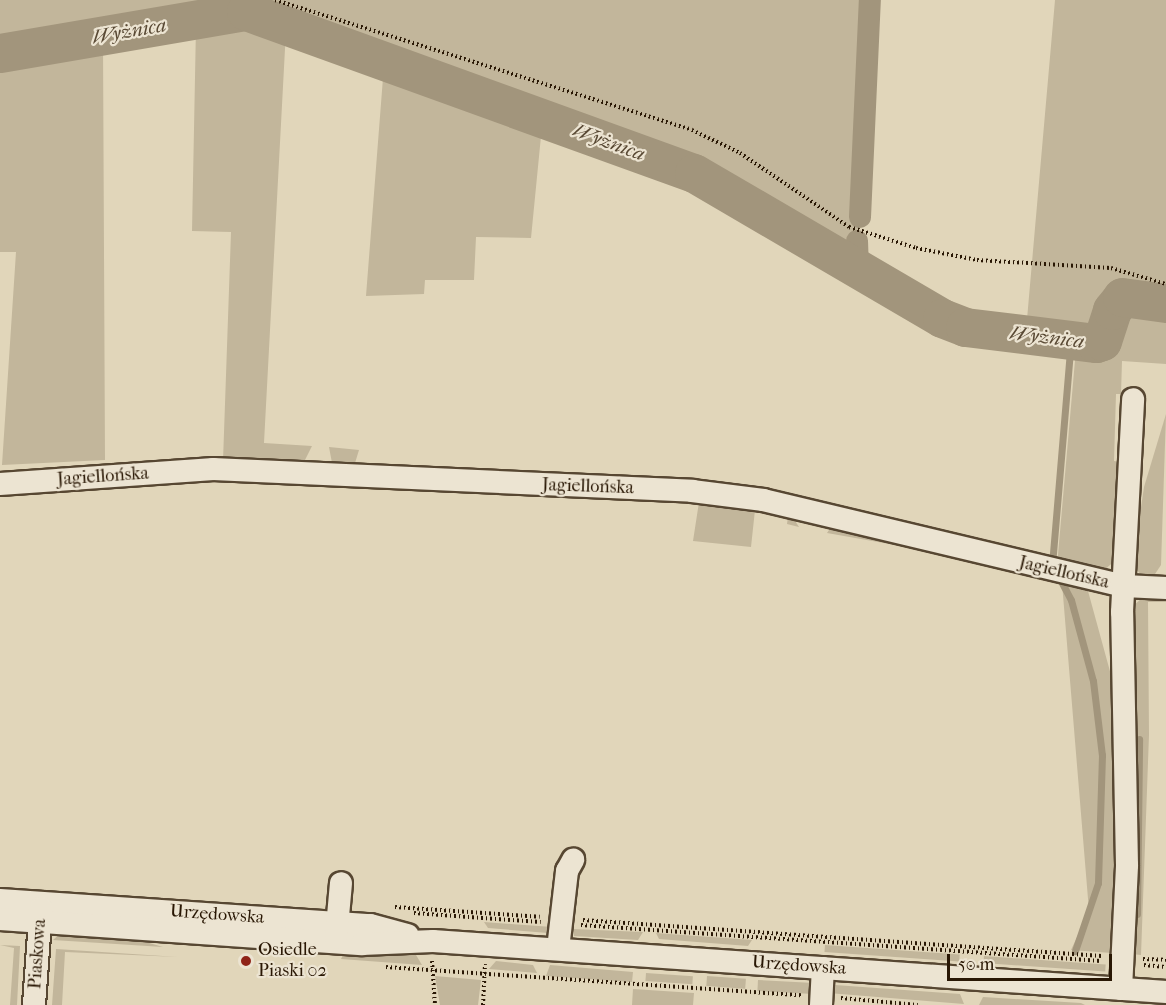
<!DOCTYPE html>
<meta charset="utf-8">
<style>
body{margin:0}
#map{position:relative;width:1166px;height:1005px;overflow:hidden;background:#e1d6ba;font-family:"IM FELL French Canon",serif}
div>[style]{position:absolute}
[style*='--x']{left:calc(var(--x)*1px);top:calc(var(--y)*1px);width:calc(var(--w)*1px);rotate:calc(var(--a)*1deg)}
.green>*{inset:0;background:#c2b69b;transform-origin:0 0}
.stream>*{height:7px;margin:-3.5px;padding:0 3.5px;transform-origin:3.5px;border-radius:3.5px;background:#a2957c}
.canal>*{height:22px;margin:-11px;padding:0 11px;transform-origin:11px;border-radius:11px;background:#a2957c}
.river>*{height:39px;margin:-19.5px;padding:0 19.5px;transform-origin:19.5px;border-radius:19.5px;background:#a2957c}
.path>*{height:4px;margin-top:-2px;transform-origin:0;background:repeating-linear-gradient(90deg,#291704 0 1.5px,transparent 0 4.5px)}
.roads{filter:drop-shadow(2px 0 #574732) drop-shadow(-2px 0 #574732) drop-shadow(0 2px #574732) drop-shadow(0 -2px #574732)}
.minor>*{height:22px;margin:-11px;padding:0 11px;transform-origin:11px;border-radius:11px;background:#ece4d2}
.dots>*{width:16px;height:16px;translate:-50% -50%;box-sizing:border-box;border:3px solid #ece4d2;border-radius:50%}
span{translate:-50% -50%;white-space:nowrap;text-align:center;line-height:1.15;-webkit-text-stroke:4.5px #ece4d2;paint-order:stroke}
.street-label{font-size:18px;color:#291704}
.poi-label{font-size:18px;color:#291704}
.left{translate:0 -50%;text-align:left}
.water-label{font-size:20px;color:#594934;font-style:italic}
.scale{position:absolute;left:947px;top:954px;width:165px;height:27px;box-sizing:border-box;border:3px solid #291704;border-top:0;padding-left:8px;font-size:18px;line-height:21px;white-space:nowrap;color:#291704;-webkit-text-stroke:4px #ece4d2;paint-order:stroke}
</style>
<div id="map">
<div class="green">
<i style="clip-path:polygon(0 0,870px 0,858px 262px,691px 163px,245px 4px,128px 29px,0 47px)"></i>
<i style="clip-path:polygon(1055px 0,1166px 0,1166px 364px,1122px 361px,1121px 394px,1116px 394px,1114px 461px,1120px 462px,1117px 559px,1103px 571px,1057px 566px,1076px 349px,1025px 342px)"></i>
<i style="clip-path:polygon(243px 17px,286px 30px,264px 443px,312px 446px,304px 462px,223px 461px,231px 232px,192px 231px,196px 26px)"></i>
<i style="clip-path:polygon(103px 43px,105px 460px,2px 465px,16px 252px,0 252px,0 60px)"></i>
<i style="clip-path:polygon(384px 65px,542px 126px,531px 238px,476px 237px,474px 280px,425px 280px,424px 294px,366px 296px)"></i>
<i style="clip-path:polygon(1166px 414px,1161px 565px,1153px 577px,1145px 579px,1135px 568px,1135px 548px,1144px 487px)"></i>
<i style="clip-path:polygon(329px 447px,359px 450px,355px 463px,332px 463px)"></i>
<i style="clip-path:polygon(699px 502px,790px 513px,799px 527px,787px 524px,788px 517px,755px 510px,751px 547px,693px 541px)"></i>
<i style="clip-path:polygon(833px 524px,1084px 587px,1088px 591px,1114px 686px,1121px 872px,1112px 953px,1071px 950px,1089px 911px,1062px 583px,946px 554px,827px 533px)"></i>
<i style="clip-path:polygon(1166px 596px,1166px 602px,1148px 602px,1149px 735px,1141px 955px,1131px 954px,1130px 609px,1142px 598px)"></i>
<i style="clip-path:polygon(484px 922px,552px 927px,548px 933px,488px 928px)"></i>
<i style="clip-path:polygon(572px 929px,643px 932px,638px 940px,574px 936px)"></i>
<i style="clip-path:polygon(63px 931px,122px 935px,163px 947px,53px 940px)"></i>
<i style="clip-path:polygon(656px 933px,752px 940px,748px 946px,659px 939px)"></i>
<i style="clip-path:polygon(0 945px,20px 946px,17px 1005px,10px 1005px,14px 948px)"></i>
<i style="left:825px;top:945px;width:135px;height:7px;rotate:4deg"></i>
<i style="clip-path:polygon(56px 949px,178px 957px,65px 952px,62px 1005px,52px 1005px)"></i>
<i style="clip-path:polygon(345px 951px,416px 955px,422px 965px,341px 959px)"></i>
<i style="left:984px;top:956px;width:122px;height:7px;rotate:4deg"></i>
<i style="clip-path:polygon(496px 961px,533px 965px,537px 973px,489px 969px)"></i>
<i style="clip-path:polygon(550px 965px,633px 972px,632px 982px,546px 976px)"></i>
<i style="left:646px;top:973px;width:47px;height:8px;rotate:4deg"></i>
<i style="clip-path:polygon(435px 976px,481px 980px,478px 1005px,440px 1005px)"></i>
<i style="left:707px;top:976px;width:39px;height:10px;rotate:4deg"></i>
<i style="left:758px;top:980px;width:56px;height:11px;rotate:3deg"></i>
<i style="clip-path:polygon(835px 985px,960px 994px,964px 1004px,828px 993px)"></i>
<i style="clip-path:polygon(633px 989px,694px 993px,693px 1005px,632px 1005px)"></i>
<i style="clip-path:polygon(983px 997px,1081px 1003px,1085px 1005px,979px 1005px)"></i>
</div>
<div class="stream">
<i style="--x:1052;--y:565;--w:225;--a:-85.2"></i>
<i style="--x:1062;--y:583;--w:19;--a:62"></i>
<i style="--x:1071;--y:600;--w:84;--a:74.8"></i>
<i style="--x:1093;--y:681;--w:75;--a:83.1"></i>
<i style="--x:1102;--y:755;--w:128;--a:91.8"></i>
<i style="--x:1098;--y:883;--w:72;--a:108.7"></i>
<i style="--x:1137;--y:914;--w:175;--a:-89.3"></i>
</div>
<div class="canal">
<i style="--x:860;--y:217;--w:217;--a:-87.4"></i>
<i style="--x:857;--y:241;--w:28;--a:88"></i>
</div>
<div class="river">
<i style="--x:0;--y:53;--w:250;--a:-9.7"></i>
<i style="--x:246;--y:11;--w:476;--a:19.9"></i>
<i style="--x:694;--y:173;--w:287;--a:30.3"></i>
<i style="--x:942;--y:318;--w:25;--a:21"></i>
<i style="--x:965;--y:327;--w:132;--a:7"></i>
<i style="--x:1096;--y:343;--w:6;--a:-18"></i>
<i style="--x:1102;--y:341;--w:33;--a:-72"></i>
<i style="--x:1112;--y:310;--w:16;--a:-52"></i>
<i style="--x:1122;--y:297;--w:44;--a:7.8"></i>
</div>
<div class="path">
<i style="--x:275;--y:0;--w:437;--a:17.3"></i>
<i style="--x:692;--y:130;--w:53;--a:25.6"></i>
<i style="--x:740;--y:153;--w:132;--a:34.2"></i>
<i style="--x:849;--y:227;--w:70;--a:17.4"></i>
<i style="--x:916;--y:248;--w:62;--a:11.1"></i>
<i style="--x:977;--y:260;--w:134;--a:3.4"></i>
<i style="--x:1111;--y:268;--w:57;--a:16.2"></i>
<i style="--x:395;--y:907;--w:145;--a:3.9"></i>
<i style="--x:414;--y:913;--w:127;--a:4.1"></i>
<i style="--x:583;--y:920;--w:520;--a:3.97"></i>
<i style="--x:581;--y:925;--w:521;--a:3.96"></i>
<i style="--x:1143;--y:959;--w:23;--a:2"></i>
<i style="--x:432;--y:961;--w:44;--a:86.1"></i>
<i style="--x:1144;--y:965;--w:22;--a:5"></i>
<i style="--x:386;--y:967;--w:416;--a:3.9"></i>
<i style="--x:841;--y:998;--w:77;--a:5.2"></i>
<i style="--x:483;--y:1005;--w:41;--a:-87.2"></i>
</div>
<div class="roads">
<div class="minor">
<i style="--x:0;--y:484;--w:214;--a:-4"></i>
<i style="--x:213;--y:469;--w:480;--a:2.6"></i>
<i style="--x:692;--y:491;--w:72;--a:7.2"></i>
<i style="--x:763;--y:500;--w:371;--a:13.4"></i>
<i style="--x:1124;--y:586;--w:42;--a:2.7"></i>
<i style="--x:0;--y:900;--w:371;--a:3.9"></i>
<i style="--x:370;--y:925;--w:39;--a:15"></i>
<i style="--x:0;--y:919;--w:363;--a:4"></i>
<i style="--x:362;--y:944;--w:71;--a:-2.4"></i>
<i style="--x:433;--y:941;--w:735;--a:3.98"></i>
<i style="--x:336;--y:938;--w:55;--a:-84.8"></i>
<i style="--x:558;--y:949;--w:79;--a:-83.4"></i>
<i style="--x:567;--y:871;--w:13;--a:-61"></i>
<i style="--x:1121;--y:989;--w:124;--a:-87.2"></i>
<i style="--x:1127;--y:865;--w:253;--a:-91.1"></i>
<i style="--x:1122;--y:612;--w:213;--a:-87"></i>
<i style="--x:34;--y:1005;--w:97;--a:-85.9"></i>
<i style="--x:821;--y:1005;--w:37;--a:-87"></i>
</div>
</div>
<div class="dots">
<i style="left:246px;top:961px;background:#8f2418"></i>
</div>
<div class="street-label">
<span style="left:103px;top:477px;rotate:-4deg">Jagiellońska</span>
<span style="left:588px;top:487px;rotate:2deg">Jagiellońska</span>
<span style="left:1064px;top:573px;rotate:13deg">Jagiellońska</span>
<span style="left:217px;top:915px;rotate:4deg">Urzędowska</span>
<span style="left:38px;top:954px;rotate:-86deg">Piaskowa</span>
<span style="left:799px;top:966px;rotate:4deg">Urzędowska</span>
</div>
<div class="poi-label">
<span class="left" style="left:258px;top:961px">Osiedle<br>Piaski 02</span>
</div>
<div class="water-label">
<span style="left:129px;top:31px;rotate:-10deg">Wyżnica</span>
<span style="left:609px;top:142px;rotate:20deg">Wyżnica</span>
<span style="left:1047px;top:337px;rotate:7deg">Wyżnica</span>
</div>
<div class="scale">50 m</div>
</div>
